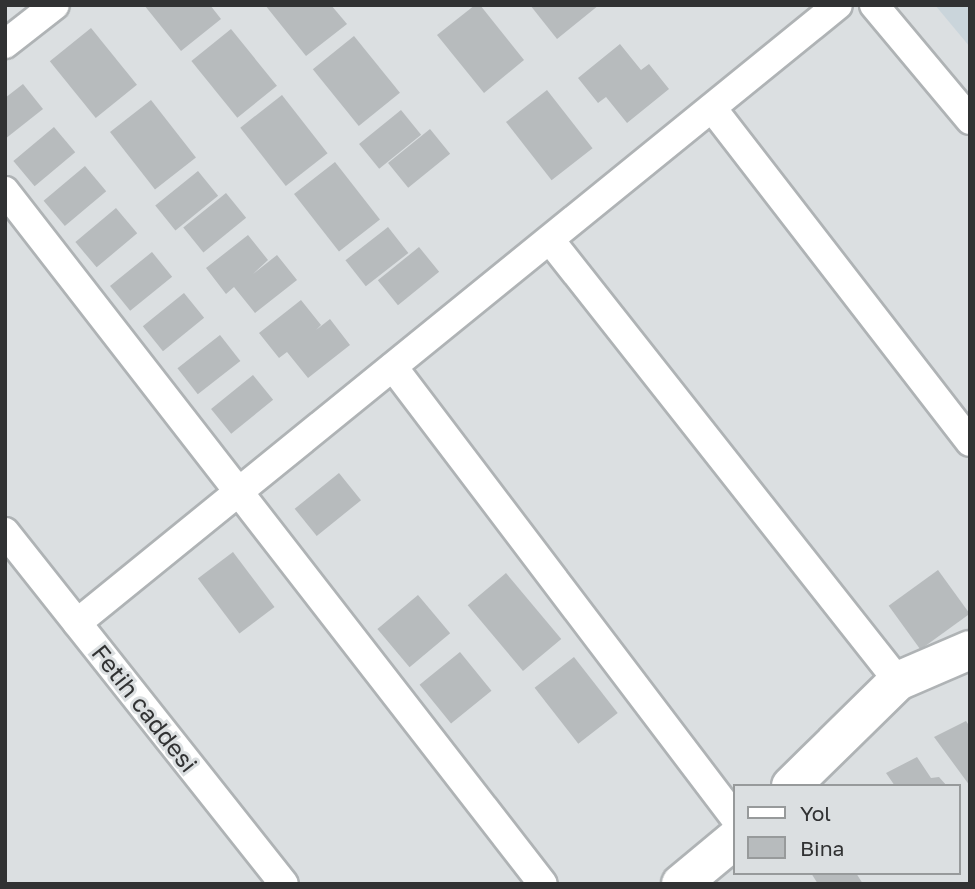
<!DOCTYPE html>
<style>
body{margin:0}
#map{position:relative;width:975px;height:889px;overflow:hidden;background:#dbdfe1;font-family:"Golos Text",sans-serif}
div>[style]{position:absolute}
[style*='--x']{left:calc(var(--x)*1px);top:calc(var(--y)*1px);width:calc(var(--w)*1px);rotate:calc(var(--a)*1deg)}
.built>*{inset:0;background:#cad5db}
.building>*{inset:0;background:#b7bbbd;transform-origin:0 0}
.roads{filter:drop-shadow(2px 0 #afb3b5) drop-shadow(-2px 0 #afb3b5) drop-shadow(0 2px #afb3b5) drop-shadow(0 -2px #afb3b5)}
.street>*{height:28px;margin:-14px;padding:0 14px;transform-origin:14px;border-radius:14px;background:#fff}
.secondary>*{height:38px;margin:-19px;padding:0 19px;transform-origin:19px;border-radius:19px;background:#fff}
span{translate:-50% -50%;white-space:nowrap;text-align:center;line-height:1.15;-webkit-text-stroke:6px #dbdfe1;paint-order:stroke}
.street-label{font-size:24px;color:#313233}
.frame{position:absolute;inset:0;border:7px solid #313233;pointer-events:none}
.legend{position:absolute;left:733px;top:784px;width:228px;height:91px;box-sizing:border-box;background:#dbdfe1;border:2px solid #979a9b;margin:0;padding:9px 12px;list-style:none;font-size:21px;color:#313233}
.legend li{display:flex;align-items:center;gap:14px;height:35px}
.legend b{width:35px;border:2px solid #979a9b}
</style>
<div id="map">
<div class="built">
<i style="clip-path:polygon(935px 5px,970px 5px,970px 47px)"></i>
</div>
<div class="building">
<i style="clip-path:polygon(144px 5px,210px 5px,221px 19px,181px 51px)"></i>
<i style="clip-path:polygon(265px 5px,331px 5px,347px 24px,306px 56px)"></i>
<i style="clip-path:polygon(475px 5px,480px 5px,524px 60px,484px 93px,437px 35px)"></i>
<i style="clip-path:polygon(530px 5px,599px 5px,557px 39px)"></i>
<i style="left:91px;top:28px;width:73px;height:53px;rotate:51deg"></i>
<i style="left:231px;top:29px;width:73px;height:51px;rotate:51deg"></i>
<i style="left:354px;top:36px;width:73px;height:53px;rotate:51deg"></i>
<i style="clip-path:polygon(620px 44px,641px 70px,649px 64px,669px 89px,627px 123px,606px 97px,598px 103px,578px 78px)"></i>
<i style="clip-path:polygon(23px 84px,43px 109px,5px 139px,5px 98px)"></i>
<i style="left:547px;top:90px;width:74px;height:52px;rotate:52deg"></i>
<i style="left:282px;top:95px;width:74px;height:53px;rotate:52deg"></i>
<i style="left:151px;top:100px;width:73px;height:52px;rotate:52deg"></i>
<i style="left:401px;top:110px;width:32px;height:54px;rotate:51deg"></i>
<i style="left:54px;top:127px;width:33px;height:53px;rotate:50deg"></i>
<i style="left:430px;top:129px;width:32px;height:54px;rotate:51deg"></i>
<i style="left:335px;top:162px;width:73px;height:52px;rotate:52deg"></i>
<i style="left:85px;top:166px;width:33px;height:54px;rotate:50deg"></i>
<i style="left:198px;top:171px;width:32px;height:55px;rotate:51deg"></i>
<i style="left:226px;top:193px;width:32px;height:55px;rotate:51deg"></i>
<i style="left:116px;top:208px;width:33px;height:53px;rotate:50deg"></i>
<i style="left:388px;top:227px;width:33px;height:54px;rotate:52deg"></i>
<i style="clip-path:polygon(248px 235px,268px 260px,253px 274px,277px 255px,297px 280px,255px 313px,234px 287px,226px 294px,206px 268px)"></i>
<i style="left:419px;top:247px;width:32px;height:53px;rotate:51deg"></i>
<i style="left:152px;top:252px;width:32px;height:54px;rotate:51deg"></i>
<i style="left:184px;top:293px;width:32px;height:53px;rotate:51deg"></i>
<i style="clip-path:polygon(301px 300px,321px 325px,316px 330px,330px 319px,350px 345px,308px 378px,287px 352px,279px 358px,259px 333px)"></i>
<i style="left:220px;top:335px;width:33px;height:54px;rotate:52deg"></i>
<i style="left:253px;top:375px;width:32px;height:54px;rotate:51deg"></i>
<i style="left:339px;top:473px;width:35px;height:57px;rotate:51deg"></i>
<i style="left:233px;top:552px;width:69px;height:44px;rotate:53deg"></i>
<i style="left:938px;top:570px;width:54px;height:61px;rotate:54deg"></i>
<i style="left:506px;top:573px;width:86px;height:50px;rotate:50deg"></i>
<i style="left:418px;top:595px;width:50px;height:53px;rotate:50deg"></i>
<i style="left:460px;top:652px;width:50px;height:52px;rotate:51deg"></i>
<i style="left:574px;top:657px;width:71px;height:50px;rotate:52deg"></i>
<i style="clip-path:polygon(966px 721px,970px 727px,970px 786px,934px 737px)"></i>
<i style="clip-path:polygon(917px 757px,931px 778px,939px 777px,947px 786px,895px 786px,886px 773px)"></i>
<i style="clip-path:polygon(811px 873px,856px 873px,863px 884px,818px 884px)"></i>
</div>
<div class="roads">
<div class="street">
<i style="--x:874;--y:5;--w:150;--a:50.1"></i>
<i style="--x:5;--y:44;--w:63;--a:-38"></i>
<i style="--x:712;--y:108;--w:422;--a:52.3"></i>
<i style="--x:5;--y:191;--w:877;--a:52.18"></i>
<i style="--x:550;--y:240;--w:562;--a:51.72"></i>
<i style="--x:393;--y:367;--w:566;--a:52.83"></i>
<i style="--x:5;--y:532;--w:449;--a:51.6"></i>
<i style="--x:77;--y:623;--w:980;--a:-39.08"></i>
</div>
<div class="secondary">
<i style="--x:791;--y:786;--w:150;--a:-44.5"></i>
<i style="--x:898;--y:681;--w:78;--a:-23.3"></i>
<i style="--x:681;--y:884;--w:70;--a:-39.8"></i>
</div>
</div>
<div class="street-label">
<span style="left:145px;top:708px;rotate:52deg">Fetih caddesi</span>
</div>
<div class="frame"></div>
<ul class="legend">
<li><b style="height:9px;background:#fff"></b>Yol</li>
<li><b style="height:19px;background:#b7bbbd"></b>Bina</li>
</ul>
</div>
